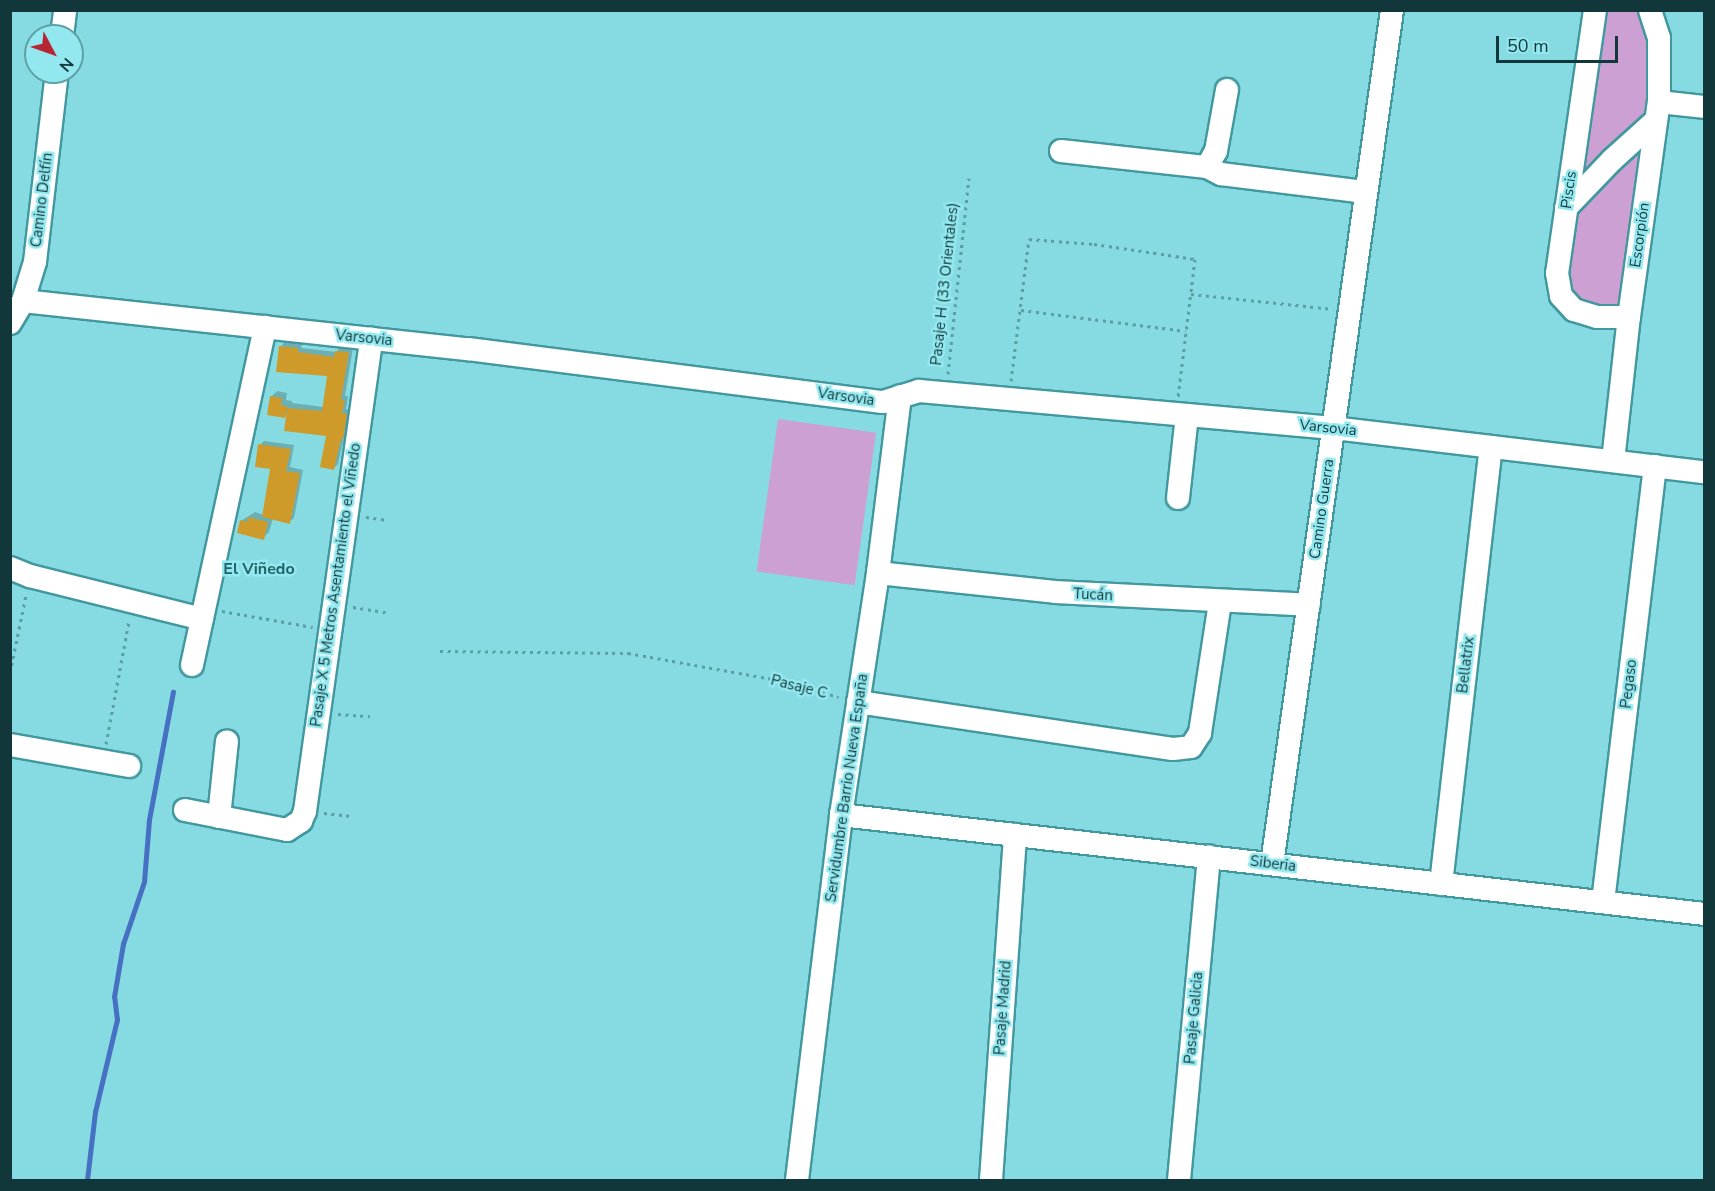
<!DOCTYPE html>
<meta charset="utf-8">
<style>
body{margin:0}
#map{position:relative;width:1715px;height:1191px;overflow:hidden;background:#86dbe2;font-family:"Nunito Sans",sans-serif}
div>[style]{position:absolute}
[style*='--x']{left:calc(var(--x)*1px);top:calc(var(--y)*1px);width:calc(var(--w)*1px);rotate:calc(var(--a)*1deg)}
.green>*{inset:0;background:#cda0d3;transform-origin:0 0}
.shadow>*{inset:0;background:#0003}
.stream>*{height:4.5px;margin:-2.25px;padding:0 2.25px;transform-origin:2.25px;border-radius:2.25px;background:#4670c1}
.building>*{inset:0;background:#ce9b2a}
.path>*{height:3px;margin-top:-1.5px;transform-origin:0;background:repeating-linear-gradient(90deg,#5b9ea3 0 3px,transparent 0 7.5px)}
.roads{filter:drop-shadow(2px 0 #42989f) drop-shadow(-2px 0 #42989f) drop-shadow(0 2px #42989f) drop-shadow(0 -2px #42989f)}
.minor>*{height:22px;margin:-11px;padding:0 11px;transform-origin:11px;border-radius:11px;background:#fff}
span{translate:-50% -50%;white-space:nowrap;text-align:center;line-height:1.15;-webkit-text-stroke:5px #93e8ef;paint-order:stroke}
.street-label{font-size:15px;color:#12373a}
.neighbourhood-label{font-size:16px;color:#1f6368;font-weight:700}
.frame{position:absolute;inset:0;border:12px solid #12373a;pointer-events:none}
.north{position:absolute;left:24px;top:24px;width:60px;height:60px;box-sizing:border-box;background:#93e8ef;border:2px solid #5fa1a7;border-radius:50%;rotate:131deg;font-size:16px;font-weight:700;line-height:24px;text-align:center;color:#12373a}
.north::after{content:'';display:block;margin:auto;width:21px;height:27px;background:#b72633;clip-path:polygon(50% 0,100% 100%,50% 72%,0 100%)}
.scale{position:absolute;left:1496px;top:36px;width:122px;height:27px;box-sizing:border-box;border:3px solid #12373a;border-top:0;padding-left:8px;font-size:18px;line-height:21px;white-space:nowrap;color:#12373a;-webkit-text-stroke:4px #93e8ef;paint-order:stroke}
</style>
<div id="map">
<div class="green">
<i style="clip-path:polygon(1603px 11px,1641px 11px,1651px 26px,1651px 112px,1580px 184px)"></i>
<i style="clip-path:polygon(1643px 143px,1620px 302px,1612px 307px,1588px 307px,1570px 293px,1565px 269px,1573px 221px,1580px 207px)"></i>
<i style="left:778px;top:419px;width:99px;height:154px;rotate:8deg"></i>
</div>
<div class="shadow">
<i style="clip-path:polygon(285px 342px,302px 344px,301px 348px,336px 352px,341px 347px,353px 348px,345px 396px,348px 396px,346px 409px,351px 410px,347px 434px,344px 437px,338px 464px,334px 468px,327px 435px,288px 413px,285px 416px,271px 397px,277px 391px,287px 393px,286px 400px,292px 401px,292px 403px,324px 407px,329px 375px,280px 347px)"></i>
<i style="clip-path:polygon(264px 441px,294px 445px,290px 467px,303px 470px,294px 518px,289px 522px,273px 518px,269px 532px,263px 538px,241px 521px,255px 512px,264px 515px,272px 468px,260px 445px)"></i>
</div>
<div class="stream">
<i style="--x:87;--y:1180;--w:68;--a:-83.3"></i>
<i style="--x:95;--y:1112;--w:95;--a:-76.6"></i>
<i style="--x:117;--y:1020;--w:23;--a:-97"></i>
<i style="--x:114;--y:997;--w:54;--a:-80.4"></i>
<i style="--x:123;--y:944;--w:65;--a:-71.3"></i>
<i style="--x:144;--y:882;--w:62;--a:-85.4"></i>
<i style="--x:149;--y:820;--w:130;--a:-79.4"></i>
</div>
<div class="building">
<i style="clip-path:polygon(279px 346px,298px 348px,298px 352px,334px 357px,335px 351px,349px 352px,341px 400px,345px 400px,342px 413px,347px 414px,343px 440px,341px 439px,334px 470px,320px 467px,326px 436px,284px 431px,287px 408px,322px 411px,327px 376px,276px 372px)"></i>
<i style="clip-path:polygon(270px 396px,282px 398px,281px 405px,287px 406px,285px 418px,267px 415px)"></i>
<i style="clip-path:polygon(258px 444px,291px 449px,286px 471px,300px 473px,290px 524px,262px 517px,270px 469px,255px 467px)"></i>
<i style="clip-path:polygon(248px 517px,268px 522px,264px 540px,237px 533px,240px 520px,247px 522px)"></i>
</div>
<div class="path">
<i style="--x:1191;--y:294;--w:143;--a:6"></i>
<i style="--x:1021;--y:310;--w:166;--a:7.3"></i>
<i style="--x:948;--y:374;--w:197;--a:-83.9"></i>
<i style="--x:1011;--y:381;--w:143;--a:-82.8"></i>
<i style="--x:1029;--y:239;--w:65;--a:4.4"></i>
<i style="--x:1094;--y:244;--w:102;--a:8.4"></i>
<i style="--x:1195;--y:259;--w:139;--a:97"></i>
<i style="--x:366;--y:517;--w:22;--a:8"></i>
<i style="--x:353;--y:607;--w:33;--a:9"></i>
<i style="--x:222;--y:611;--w:92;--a:10"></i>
<i style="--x:440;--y:651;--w:188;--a:0.6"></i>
<i style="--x:628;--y:653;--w:146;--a:10.2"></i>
<i style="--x:772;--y:679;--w:69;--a:15"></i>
<i style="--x:10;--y:673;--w:80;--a:-78.4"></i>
<i style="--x:338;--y:714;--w:32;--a:4"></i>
<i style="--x:106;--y:744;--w:125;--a:-79.4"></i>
<i style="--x:324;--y:813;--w:30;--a:6"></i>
</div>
<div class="roads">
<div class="minor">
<i style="--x:1595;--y:10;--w:266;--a:98.2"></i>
<i style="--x:1557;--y:273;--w:23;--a:80"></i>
<i style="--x:1561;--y:296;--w:19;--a:47"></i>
<i style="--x:1574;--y:310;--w:24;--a:17"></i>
<i style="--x:1597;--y:317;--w:32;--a:0"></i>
<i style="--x:62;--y:36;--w:26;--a:-83"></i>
<i style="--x:1659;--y:102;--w:45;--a:6.3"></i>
<i style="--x:1061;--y:151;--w:147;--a:6.3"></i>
<i style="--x:1207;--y:167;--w:16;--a:27"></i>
<i style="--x:1221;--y:174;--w:146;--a:7.1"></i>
<i style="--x:1207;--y:167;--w:18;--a:-61"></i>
<i style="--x:1216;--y:151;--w:62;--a:-79.8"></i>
<i style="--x:1566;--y:208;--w:66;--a:-46.2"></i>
<i style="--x:1612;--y:160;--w:58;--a:-42.2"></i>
<i style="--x:23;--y:301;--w:448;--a:6.2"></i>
<i style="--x:468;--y:349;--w:418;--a:7.3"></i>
<i style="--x:883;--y:402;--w:38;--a:-17"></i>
<i style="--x:919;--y:391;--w:416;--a:5.1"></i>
<i style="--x:1333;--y:428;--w:374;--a:6.8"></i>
<i style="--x:10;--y:323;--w:26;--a:-59"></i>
<i style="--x:23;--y:301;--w:41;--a:-72.9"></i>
<i style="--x:35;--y:262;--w:191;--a:-83.4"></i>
<i style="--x:1613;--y:461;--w:145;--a:-83.7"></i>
<i style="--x:1629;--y:317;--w:217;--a:-82.1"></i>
<i style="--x:1659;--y:102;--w:64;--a:-90"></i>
<i style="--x:1659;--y:38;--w:29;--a:-108"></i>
<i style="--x:1178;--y:498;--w:83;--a:-83.8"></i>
<i style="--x:10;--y:568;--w:22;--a:22"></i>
<i style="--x:30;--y:576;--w:177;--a:14"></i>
<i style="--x:878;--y:573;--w:178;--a:6.1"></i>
<i style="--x:1055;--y:592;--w:254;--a:2.9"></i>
<i style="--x:192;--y:665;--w:346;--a:-77.8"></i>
<i style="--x:858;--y:702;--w:318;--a:8.5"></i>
<i style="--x:1173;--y:749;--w:18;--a:-6"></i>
<i style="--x:1191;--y:747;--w:17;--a:-57"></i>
<i style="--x:1200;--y:733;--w:133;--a:-81.3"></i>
<i style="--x:10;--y:745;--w:121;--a:10"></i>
<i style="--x:185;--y:810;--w:104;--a:11.1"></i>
<i style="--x:287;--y:830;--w:17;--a:-33"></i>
<i style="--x:301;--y:821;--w:11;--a:-68"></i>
<i style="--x:305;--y:811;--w:477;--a:-82"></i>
<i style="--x:841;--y:815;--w:869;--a:6.54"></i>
<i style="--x:219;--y:817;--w:76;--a:-84"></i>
<i style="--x:1272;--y:864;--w:862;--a:-82"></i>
<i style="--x:1441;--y:884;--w:440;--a:-83.5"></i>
<i style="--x:1603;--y:902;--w:439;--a:-83.2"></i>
<i style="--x:797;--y:1180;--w:368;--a:-83.1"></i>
<i style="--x:841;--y:815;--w:245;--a:-81.3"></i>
<i style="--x:878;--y:573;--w:178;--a:-82.9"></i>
<i style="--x:991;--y:1180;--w:346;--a:-86"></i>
<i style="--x:1179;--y:1180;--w:325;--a:-84.7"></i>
</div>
</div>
<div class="street-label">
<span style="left:1569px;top:190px;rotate:-82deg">Piscis</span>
<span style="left:42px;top:200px;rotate:-83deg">Camino Delfín</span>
<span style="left:1640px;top:235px;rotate:-82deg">Escorpión</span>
<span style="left:945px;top:284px;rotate:-84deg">Pasaje H (33 Orientales)</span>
<span style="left:364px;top:338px;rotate:6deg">Varsovia</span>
<span style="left:846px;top:397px;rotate:8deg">Varsovia</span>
<span style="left:1328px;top:428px;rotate:6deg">Varsovia</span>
<span style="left:1322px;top:509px;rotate:-82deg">Camino Guerra</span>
<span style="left:336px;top:585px;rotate:-82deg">Pasaje X 5 Metros Asentamiento el Viñedo</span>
<span style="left:1093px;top:595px;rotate:3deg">Tucán</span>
<span style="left:1466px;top:665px;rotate:-83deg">Bellatrix</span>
<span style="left:1629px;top:684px;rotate:-83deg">Pegaso</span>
<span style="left:799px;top:687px;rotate:14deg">Pasaje C</span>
<span style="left:847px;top:788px;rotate:-82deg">Servidumbre Barrio Nueva España</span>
<span style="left:1273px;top:864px;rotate:7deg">Siberia</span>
<span style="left:1003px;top:1008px;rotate:-86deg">Pasaje Madrid</span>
<span style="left:1194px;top:1018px;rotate:-85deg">Pasaje Galicia</span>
</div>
<div class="neighbourhood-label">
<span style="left:259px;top:569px">El Viñedo</span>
</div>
<div class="frame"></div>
<div class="north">N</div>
<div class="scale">50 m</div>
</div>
